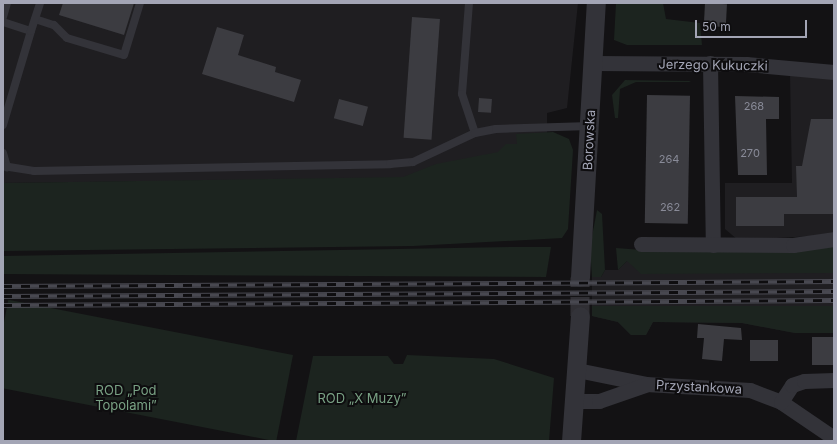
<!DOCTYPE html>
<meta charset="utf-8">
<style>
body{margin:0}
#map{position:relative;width:837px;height:444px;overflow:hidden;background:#131214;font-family:Inter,sans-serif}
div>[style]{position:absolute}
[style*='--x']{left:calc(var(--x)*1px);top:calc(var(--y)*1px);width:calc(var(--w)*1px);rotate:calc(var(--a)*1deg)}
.built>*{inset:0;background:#1f1e21}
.green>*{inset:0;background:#1c241f;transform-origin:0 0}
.building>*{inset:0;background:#3c3c41;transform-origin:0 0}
.tertiary-tunnel>*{height:19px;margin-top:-9.5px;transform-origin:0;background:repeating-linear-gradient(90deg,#302f34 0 19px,transparent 0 29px)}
.service>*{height:8px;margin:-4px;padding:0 4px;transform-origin:4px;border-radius:4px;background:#333339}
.minor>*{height:15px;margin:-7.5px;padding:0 7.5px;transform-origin:7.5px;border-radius:7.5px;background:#333339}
.tertiary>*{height:19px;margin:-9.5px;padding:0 9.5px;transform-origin:9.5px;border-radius:9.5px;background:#333339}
.rail>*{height:4.5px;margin-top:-2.25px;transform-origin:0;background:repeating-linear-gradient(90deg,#0e0d0f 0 9px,#484850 0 18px);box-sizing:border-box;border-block:1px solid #484850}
span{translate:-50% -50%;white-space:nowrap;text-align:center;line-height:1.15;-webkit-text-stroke:4px #0e0d0f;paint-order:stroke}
.number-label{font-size:11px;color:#898b98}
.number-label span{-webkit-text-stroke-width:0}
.street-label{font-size:13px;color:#a3a5b5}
.park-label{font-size:13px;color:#79a184}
.frame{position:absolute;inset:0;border:4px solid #a3a5b5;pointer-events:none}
.scale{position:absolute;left:695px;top:20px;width:112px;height:18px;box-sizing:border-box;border:2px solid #a3a5b5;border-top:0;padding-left:5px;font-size:12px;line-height:14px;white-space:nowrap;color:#a3a5b5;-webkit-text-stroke:3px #0e0d0f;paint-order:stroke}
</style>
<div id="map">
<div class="built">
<i style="clip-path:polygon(3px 3px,578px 3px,567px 108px,547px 113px,547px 137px,497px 177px,3px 183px)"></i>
<i style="clip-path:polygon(790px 74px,834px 79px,834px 235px,738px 240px,725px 229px,725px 183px,792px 183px)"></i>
<i style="clip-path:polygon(834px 243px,834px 333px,795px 333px,742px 323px,653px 322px,646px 335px,631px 335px,618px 322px,592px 316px,592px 277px,601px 277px,605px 270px,618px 270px,627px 261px)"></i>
</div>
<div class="green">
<i style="clip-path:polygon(616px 3px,663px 3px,666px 19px,700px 23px,702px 45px,627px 45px,614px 40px)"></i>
<i style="clip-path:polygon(625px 80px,689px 81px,691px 82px,636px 82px,620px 89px,618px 118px,615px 118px,612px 95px)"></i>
<i style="clip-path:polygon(553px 132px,569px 139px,573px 150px,568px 229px,562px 238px,413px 246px,3px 251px,3px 183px,403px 177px,436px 164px,498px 152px,506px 144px,517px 144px,516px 134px)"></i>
<i style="clip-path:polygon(597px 210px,602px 214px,605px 270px,601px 277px,592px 277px,590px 247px)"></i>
<i style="clip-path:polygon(834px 243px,834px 273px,641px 274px,627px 261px,618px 270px,616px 248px,642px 250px)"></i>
<i style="clip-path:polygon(515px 247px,551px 247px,546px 277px,3px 274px,3px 256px)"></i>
<i style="clip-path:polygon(592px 306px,834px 306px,834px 333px,795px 333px,742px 323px,653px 322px,646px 335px,631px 335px,618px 322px,592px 316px)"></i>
<i style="left:293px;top:355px;width:88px;height:290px;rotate:101deg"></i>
<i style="clip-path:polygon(407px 355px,494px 359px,554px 378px,549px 441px,296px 441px,313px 356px,388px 356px,394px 364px,403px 364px)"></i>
</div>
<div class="building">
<i style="clip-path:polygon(63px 3px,134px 3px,124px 35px,59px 15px)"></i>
<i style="left:705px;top:3px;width:22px;height:23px;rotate:3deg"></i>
<i style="left:412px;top:17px;width:28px;height:121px;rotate:4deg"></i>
<i style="clip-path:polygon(217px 27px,244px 35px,238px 55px,276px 67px,275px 72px,301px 80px,294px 102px,202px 74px)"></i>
<i style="left:647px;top:95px;width:43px;height:128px;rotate:1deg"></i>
<i style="clip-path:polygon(735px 96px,779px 97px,779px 119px,766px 119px,767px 175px,738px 175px)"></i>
<i style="left:479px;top:98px;width:13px;height:14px;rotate:4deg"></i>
<i style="left:339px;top:99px;width:30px;height:20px;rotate:15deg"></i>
<i style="clip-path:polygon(811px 119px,834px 119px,834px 214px,784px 214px,784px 226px,736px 226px,736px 197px,797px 197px,796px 166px,802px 166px)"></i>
<i style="clip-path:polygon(698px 324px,741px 328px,742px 340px,724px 339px,722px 361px,702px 359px,704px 338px,697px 338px)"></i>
<i style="left:812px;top:337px;width:22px;height:28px"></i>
<i style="left:778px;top:340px;width:21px;height:28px;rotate:90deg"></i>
</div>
<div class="tertiary-tunnel">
<i style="--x:580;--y:316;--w:39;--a:-90"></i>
</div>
<div class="service">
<i style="--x:469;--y:3;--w:91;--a:94.4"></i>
<i style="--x:462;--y:94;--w:41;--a:71.6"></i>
<i style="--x:3;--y:17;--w:15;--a:-74"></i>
<i style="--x:35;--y:19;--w:20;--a:18"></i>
<i style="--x:54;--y:25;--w:18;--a:45"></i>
<i style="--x:67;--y:38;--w:59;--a:16.6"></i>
<i style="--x:124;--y:55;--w:54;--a:-72.9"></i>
<i style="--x:3;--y:22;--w:29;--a:18"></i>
<i style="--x:31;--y:31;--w:98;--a:106.6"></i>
<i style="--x:31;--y:31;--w:29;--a:-72"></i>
<i style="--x:3;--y:153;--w:15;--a:74"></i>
<i style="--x:3;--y:166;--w:31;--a:9"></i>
<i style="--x:34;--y:171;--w:356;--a:-1.1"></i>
<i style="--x:390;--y:164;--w:23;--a:-5"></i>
<i style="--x:413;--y:162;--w:68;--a:-25.1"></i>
<i style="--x:475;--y:133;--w:21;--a:-11"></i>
<i style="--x:496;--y:129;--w:94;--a:-1.8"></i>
</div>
<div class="minor">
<i style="--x:592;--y:63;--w:154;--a:0.4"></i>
<i style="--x:746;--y:64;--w:88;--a:5.2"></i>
<i style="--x:710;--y:63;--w:182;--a:89.1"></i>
<i style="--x:641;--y:244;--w:152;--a:0.4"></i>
<i style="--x:793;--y:245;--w:41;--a:-8.3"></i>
<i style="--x:577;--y:370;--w:70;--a:11.5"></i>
<i style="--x:646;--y:384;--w:104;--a:3.3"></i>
<i style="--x:750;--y:390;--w:33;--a:21"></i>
<i style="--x:781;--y:402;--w:64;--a:34.2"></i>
<i style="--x:575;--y:401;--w:24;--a:0"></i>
<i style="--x:599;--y:401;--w:49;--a:-19.2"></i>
<i style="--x:781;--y:402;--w:20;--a:-57"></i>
<i style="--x:792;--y:385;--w:13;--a:-18"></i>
<i style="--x:804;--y:381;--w:30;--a:-2"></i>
</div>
<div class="tertiary">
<i style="--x:580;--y:277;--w:274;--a:-86.7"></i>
<i style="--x:571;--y:441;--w:125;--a:-85.9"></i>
</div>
<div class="rail">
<i style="--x:3;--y:286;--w:831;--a:-0.34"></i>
<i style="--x:3;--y:296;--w:831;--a:-0.34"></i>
<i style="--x:3;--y:305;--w:831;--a:-0.34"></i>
</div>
<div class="number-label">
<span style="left:754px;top:106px">268</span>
<span style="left:750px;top:153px">270</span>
<span style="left:669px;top:159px">264</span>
<span style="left:670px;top:207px">262</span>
</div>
<div class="street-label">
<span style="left:713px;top:65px;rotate:1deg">Jerzego Kukuczki</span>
<span style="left:589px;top:140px;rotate:-87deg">Borowska</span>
<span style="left:699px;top:387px;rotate:3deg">Przystankowa</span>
</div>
<div class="park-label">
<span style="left:126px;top:398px">ROD „Pod<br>Topolami”</span>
<span style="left:362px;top:398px">ROD „X Muzy”</span>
</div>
<div class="frame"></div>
<div class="scale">50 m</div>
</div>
